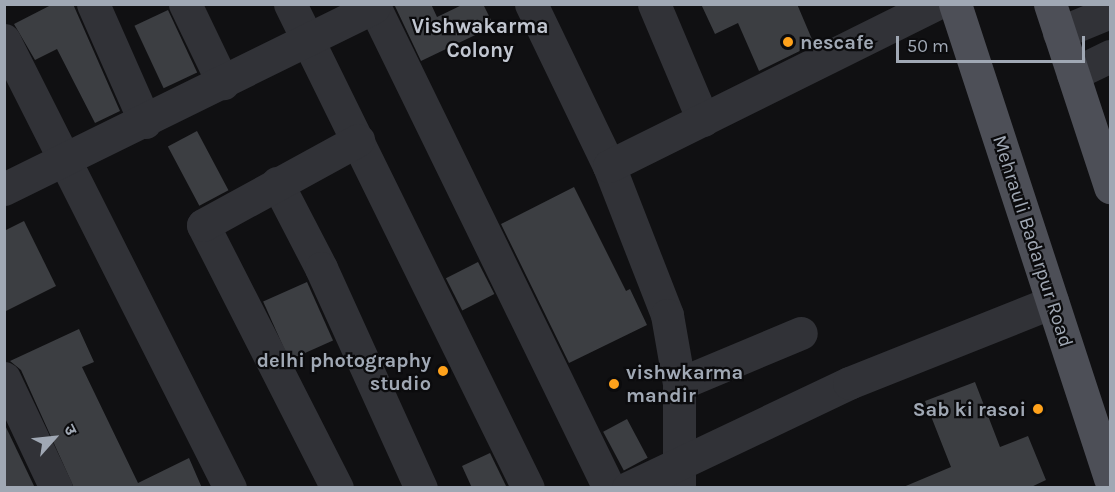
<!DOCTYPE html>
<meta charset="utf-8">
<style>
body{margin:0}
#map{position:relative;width:1115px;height:492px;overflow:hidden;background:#101012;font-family:Karla,"Noto Sans Devanagari",sans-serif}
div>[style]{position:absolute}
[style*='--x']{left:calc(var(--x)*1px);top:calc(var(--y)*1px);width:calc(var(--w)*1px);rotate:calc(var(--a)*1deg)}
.building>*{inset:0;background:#3c3e42;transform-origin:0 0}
.minor>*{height:33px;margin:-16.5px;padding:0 16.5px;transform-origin:16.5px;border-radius:16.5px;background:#313237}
.major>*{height:33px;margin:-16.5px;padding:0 16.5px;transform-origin:16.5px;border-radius:16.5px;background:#4d4f57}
.dots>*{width:16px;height:16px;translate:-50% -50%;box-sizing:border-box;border:3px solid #0b0b0d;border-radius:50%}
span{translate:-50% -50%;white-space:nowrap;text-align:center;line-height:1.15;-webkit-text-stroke:4.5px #0b0b0d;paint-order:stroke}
.poi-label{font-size:20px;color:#a0a8b4;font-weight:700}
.left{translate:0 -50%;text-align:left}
.right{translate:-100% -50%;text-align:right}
.street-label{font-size:20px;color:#a0a8b4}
.neighbourhood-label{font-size:21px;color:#c1c6d0;font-weight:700}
.frame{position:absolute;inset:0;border:6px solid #a0a8b4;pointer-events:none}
.north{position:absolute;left:24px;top:408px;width:60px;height:60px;-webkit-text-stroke:4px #0b0b0d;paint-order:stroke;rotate:63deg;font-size:16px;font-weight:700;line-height:24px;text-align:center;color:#a0a8b4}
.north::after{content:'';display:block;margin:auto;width:21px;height:27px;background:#a0a8b4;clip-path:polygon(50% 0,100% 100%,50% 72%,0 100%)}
.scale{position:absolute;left:896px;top:36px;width:189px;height:27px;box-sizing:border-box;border:3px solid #a0a8b4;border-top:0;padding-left:8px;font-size:18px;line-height:21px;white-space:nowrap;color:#a0a8b4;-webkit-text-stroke:4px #0b0b0d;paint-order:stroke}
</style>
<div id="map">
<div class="building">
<i style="clip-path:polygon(53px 4px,73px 4px,120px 111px,95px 123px,57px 49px,35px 60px,14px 24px)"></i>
<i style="clip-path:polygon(394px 4px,431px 4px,437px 17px,464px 4px,483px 4px,494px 26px,421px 61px)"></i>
<i style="clip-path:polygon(701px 4px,797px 4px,814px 44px,759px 71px,738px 23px,715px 34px)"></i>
<i style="left:168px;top:10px;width:69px;height:37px;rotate:65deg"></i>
<i style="left:197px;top:131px;width:67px;height:33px;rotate:62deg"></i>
<i style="clip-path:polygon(574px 187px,626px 291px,630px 289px,647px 325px,569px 363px,501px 224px)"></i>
<i style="clip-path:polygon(24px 221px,56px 286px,4px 312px,4px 231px)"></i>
<i style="left:478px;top:262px;width:36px;height:36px;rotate:63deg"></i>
<i style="left:307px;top:282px;width:64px;height:48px;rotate:66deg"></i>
<i style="clip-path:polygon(79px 329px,94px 362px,82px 367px,138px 483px,189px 458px,202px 488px,74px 488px,21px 370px,10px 361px)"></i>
<i style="clip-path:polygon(975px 382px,1000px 447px,1028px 436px,1046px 480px,1029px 488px,901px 488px,951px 467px,925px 401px)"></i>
<i style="left:627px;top:419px;width:44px;height:27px;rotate:62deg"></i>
<i style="clip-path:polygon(4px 423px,35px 488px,4px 488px)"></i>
<i style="clip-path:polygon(490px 453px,507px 488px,472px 488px,462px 466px)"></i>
</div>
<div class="minor">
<i style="--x:93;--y:4;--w:129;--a:66.2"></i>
<i style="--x:185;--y:4;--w:88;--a:64.3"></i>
<i style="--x:290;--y:4;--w:539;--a:63.82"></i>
<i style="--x:373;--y:4;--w:538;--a:64.01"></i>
<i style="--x:531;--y:4;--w:180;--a:64.3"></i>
<i style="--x:609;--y:166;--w:160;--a:68.7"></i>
<i style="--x:667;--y:315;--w:70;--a:80.1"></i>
<i style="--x:679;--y:384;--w:104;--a:90"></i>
<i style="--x:654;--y:4;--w:126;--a:67.1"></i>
<i style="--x:1059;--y:33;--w:55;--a:-22.4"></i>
<i style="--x:4;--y:40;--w:502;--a:63.23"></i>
<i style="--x:1073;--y:74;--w:41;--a:-25.9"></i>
<i style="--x:609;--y:166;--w:365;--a:-26.4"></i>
<i style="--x:277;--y:183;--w:96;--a:62.6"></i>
<i style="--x:321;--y:268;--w:242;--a:65.6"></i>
<i style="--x:4;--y:189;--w:412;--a:-26.2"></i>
<i style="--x:4;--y:378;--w:122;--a:64.7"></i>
<i style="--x:679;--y:384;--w:132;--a:-22.7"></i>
<i style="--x:337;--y:488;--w:295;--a:-117"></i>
<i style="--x:203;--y:225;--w:177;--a:-28.7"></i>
<i style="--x:628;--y:488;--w:245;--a:-25.4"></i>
<i style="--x:849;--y:383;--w:219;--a:-21.7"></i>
</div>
<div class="major">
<i style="--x:955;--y:4;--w:499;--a:71.9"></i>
<i style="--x:1050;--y:4;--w:193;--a:71.8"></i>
</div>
<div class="dots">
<i style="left:788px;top:42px;background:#ffa21b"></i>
<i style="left:443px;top:371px;background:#ffa21b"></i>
<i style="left:614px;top:384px;background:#ffa21b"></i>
<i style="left:1038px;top:409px;background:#ffa21b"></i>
</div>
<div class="poi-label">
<span class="left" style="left:800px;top:42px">nescafe</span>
<span class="right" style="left:431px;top:372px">delhi photography<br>studio</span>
<span class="left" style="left:626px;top:384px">vishwkarma<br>mandir</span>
<span class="right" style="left:1026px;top:409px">Sab ki rasoi</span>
</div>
<div class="street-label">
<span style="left:1033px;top:241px;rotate:72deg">Mehrauli Badarpur Road</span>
</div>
<div class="neighbourhood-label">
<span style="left:480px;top:38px">Vishwakarma<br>Colony</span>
</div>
<div class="frame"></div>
<div class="north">उ</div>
<div class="scale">50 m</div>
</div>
